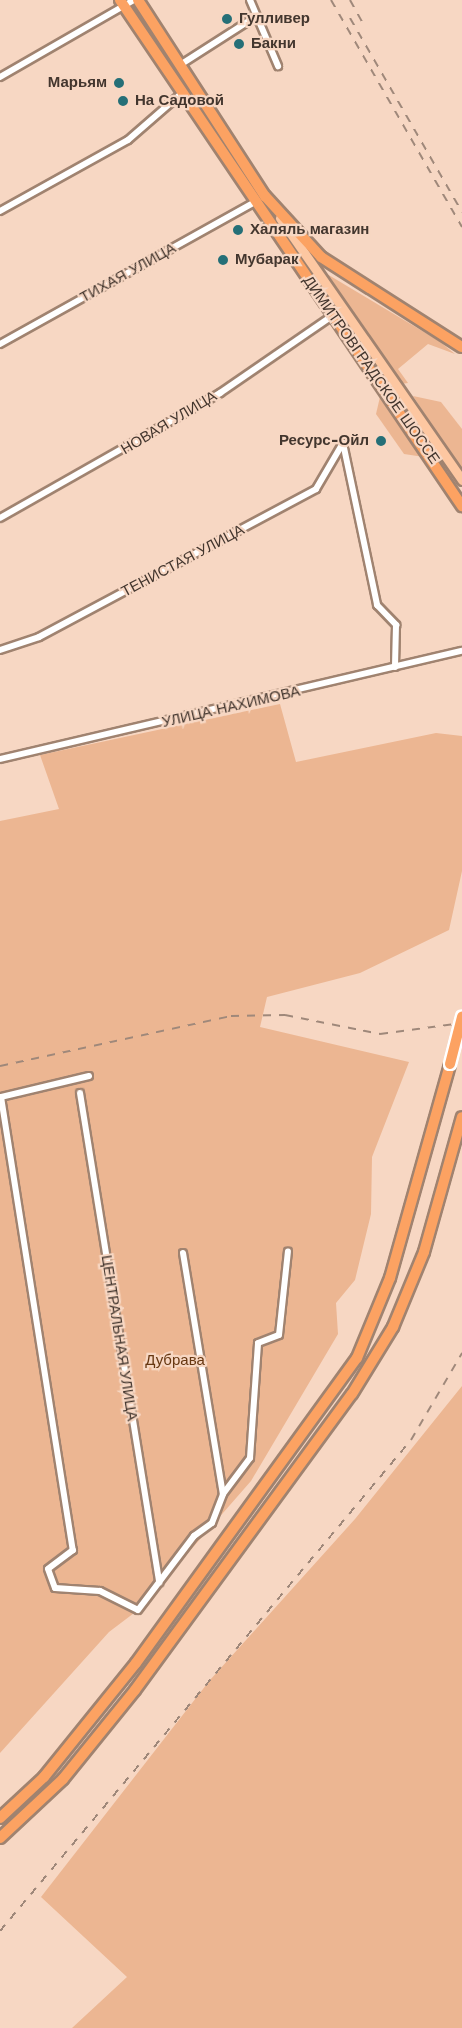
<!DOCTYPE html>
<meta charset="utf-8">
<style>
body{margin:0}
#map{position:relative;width:462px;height:2028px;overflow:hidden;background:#f7d7c3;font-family:"Work Sans",sans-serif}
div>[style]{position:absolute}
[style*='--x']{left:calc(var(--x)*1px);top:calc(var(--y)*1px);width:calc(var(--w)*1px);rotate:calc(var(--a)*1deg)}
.green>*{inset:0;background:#ecb692}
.roads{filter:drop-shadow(2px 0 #a08370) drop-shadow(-2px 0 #a08370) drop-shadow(0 2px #a08370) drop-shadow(0 -2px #a08370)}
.street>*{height:6px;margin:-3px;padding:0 3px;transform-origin:3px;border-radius:3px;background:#fff}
.primary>*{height:9px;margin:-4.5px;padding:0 4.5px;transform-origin:4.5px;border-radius:4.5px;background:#fdc7a1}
.highway>*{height:10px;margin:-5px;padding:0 5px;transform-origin:5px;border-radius:5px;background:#fca262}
.rail>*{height:2px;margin-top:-1px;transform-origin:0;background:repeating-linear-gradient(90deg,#9f887a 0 8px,transparent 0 16px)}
.bridges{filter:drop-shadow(2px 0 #fff) drop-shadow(-2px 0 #fff) drop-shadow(0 2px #fff) drop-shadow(0 -2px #fff)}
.highway-bridge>*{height:10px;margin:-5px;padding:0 5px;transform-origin:5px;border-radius:5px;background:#fca262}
.dots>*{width:16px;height:16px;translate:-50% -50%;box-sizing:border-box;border:3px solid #f7d7c3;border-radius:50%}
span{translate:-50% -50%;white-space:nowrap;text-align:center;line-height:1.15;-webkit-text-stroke:4.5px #f7d7c3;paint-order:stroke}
.poi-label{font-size:15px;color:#43362e;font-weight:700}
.left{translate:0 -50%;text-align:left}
.right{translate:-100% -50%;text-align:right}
.street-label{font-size:15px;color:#43362e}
.park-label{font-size:15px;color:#673711}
</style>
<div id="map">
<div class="green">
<i style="clip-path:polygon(327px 274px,439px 341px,455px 354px,428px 344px,398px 369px,408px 383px,401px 384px)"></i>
<i style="clip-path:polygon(413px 396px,441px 402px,462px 429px,462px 472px)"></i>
<i style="clip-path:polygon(380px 397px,424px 457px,404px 454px,376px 414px)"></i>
<i style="clip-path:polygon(280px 704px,296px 762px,436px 733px,462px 736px,462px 871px,449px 930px,360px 973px,267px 997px,260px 1027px,409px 1062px,372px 1157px,371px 1214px,355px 1280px,336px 1303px,338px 1334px,251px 1481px,138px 1610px,109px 1632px,0 1753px,0 821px,59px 809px,40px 755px)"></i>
<i style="clip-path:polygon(462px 1386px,462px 2028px,72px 2028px,127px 1977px,41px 1897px,210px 1680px,355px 1519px)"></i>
</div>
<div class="roads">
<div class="street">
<i style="--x:250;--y:0;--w:72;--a:67"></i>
<i style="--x:180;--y:65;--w:89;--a:-32.6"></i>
<i style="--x:0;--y:77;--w:155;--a:-29.9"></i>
<i style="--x:0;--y:211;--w:146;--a:-29"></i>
<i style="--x:128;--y:140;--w:72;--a:-41"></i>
<i style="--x:0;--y:344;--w:292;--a:-29.1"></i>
<i style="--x:343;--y:443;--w:166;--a:78.1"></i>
<i style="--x:377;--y:605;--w:28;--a:46"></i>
<i style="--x:396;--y:625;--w:42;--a:91.4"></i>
<i style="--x:0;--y:518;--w:253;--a:-29.6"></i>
<i style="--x:220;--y:393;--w:136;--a:-34.5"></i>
<i style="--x:0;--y:650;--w:41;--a:-18.4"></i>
<i style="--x:39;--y:637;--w:314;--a:-28.1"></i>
<i style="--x:316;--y:489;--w:53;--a:-59.6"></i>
<i style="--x:0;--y:759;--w:474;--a:-13.2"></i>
<i style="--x:89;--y:1076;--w:90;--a:166.6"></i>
<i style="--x:1;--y:1097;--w:459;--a:81"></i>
<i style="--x:73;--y:1550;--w:31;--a:143"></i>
<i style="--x:48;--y:1569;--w:20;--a:70"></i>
<i style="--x:55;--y:1588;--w:45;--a:3.8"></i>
<i style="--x:100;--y:1591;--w:42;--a:26.6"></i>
<i style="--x:138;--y:1610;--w:93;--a:-52.9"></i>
<i style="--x:194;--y:1536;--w:22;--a:-36"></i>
<i style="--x:212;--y:1523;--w:31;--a:-69"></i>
<i style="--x:223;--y:1494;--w:45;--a:-53.1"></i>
<i style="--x:250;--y:1458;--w:115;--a:-86"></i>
<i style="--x:258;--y:1343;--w:22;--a:-21"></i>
<i style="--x:279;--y:1335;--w:84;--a:-83.9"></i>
<i style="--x:80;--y:1093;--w:496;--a:80.8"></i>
<i style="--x:183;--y:1253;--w:244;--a:80.6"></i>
</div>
<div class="primary">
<i style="--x:280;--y:218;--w:319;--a:55.2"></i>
</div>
<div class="highway">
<i style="--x:120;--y:0;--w:611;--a:55.95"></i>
<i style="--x:138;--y:0;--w:234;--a:57.1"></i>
<i style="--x:265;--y:196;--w:83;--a:47.4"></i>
<i style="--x:321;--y:257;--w:167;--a:32.6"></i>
<i style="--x:0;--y:1818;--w:60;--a:-43"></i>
<i style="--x:44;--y:1777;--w:146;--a:-51.1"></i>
<i style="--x:136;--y:1663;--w:377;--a:-54.1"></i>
<i style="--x:357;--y:1358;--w:87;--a:-67.6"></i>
<i style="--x:390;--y:1278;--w:222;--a:-74.3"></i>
<i style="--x:0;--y:1838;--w:86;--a:-43.1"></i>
<i style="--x:63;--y:1779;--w:114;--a:-51"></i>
<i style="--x:135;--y:1690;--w:367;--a:-53.8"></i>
<i style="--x:352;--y:1394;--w:79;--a:-58.5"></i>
<i style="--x:393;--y:1327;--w:81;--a:-67.5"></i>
<i style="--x:424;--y:1252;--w:140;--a:-74.3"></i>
</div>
</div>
<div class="rail">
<i style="--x:331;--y:0;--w:262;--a:60"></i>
<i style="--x:350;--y:0;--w:29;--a:61"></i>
<i style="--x:350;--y:18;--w:224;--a:60"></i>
<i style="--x:0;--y:1066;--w:236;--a:-12.2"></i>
<i style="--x:231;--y:1016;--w:54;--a:-1.1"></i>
<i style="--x:285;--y:1015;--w:97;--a:11.3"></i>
<i style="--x:380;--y:1034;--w:83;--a:-7.6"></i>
<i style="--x:0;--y:1931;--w:640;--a:-50.07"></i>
<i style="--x:411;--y:1440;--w:101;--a:-59.6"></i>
</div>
<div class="bridges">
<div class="highway-bridge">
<i style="--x:450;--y:1064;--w:49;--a:-75.7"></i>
</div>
</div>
<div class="dots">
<i style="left:227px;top:19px;background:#256f77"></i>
<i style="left:239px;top:44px;background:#256f77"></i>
<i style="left:119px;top:83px;background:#256f77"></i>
<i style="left:123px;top:101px;background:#256f77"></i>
<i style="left:238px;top:230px;background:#256f77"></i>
<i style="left:223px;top:260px;background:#256f77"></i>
<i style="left:381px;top:441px;background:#256f77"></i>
</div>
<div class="poi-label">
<span class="left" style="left:239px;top:19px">Гулливер</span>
<span class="left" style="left:251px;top:44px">Бакни</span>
<span class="right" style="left:107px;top:83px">Марьям</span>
<span class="left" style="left:135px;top:101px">На Садовой</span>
<span class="left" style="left:250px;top:230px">Халяль магазин</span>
<span class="left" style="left:235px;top:260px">Мубарак</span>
<span class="right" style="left:369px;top:441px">Ресурс-Ойл</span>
</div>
<div class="street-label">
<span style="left:128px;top:273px;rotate:-29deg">ТИХАЯ УЛИЦА</span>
<span style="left:371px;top:370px;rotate:55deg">ДИМИТРОВГРАДСКОЕ ШОССЕ</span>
<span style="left:169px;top:423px;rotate:-31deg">НОВАЯ УЛИЦА</span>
<span style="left:183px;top:561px;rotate:-28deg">ТЕНИСТАЯ УЛИЦА</span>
<span style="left:231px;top:707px;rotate:-13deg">УЛИЦА НАХИМОВА</span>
<span style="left:119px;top:1338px;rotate:81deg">ЦЕНТРАЛЬНАЯ УЛИЦА</span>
</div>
<div class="park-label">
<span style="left:175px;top:1361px">Дубрава</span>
</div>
</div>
